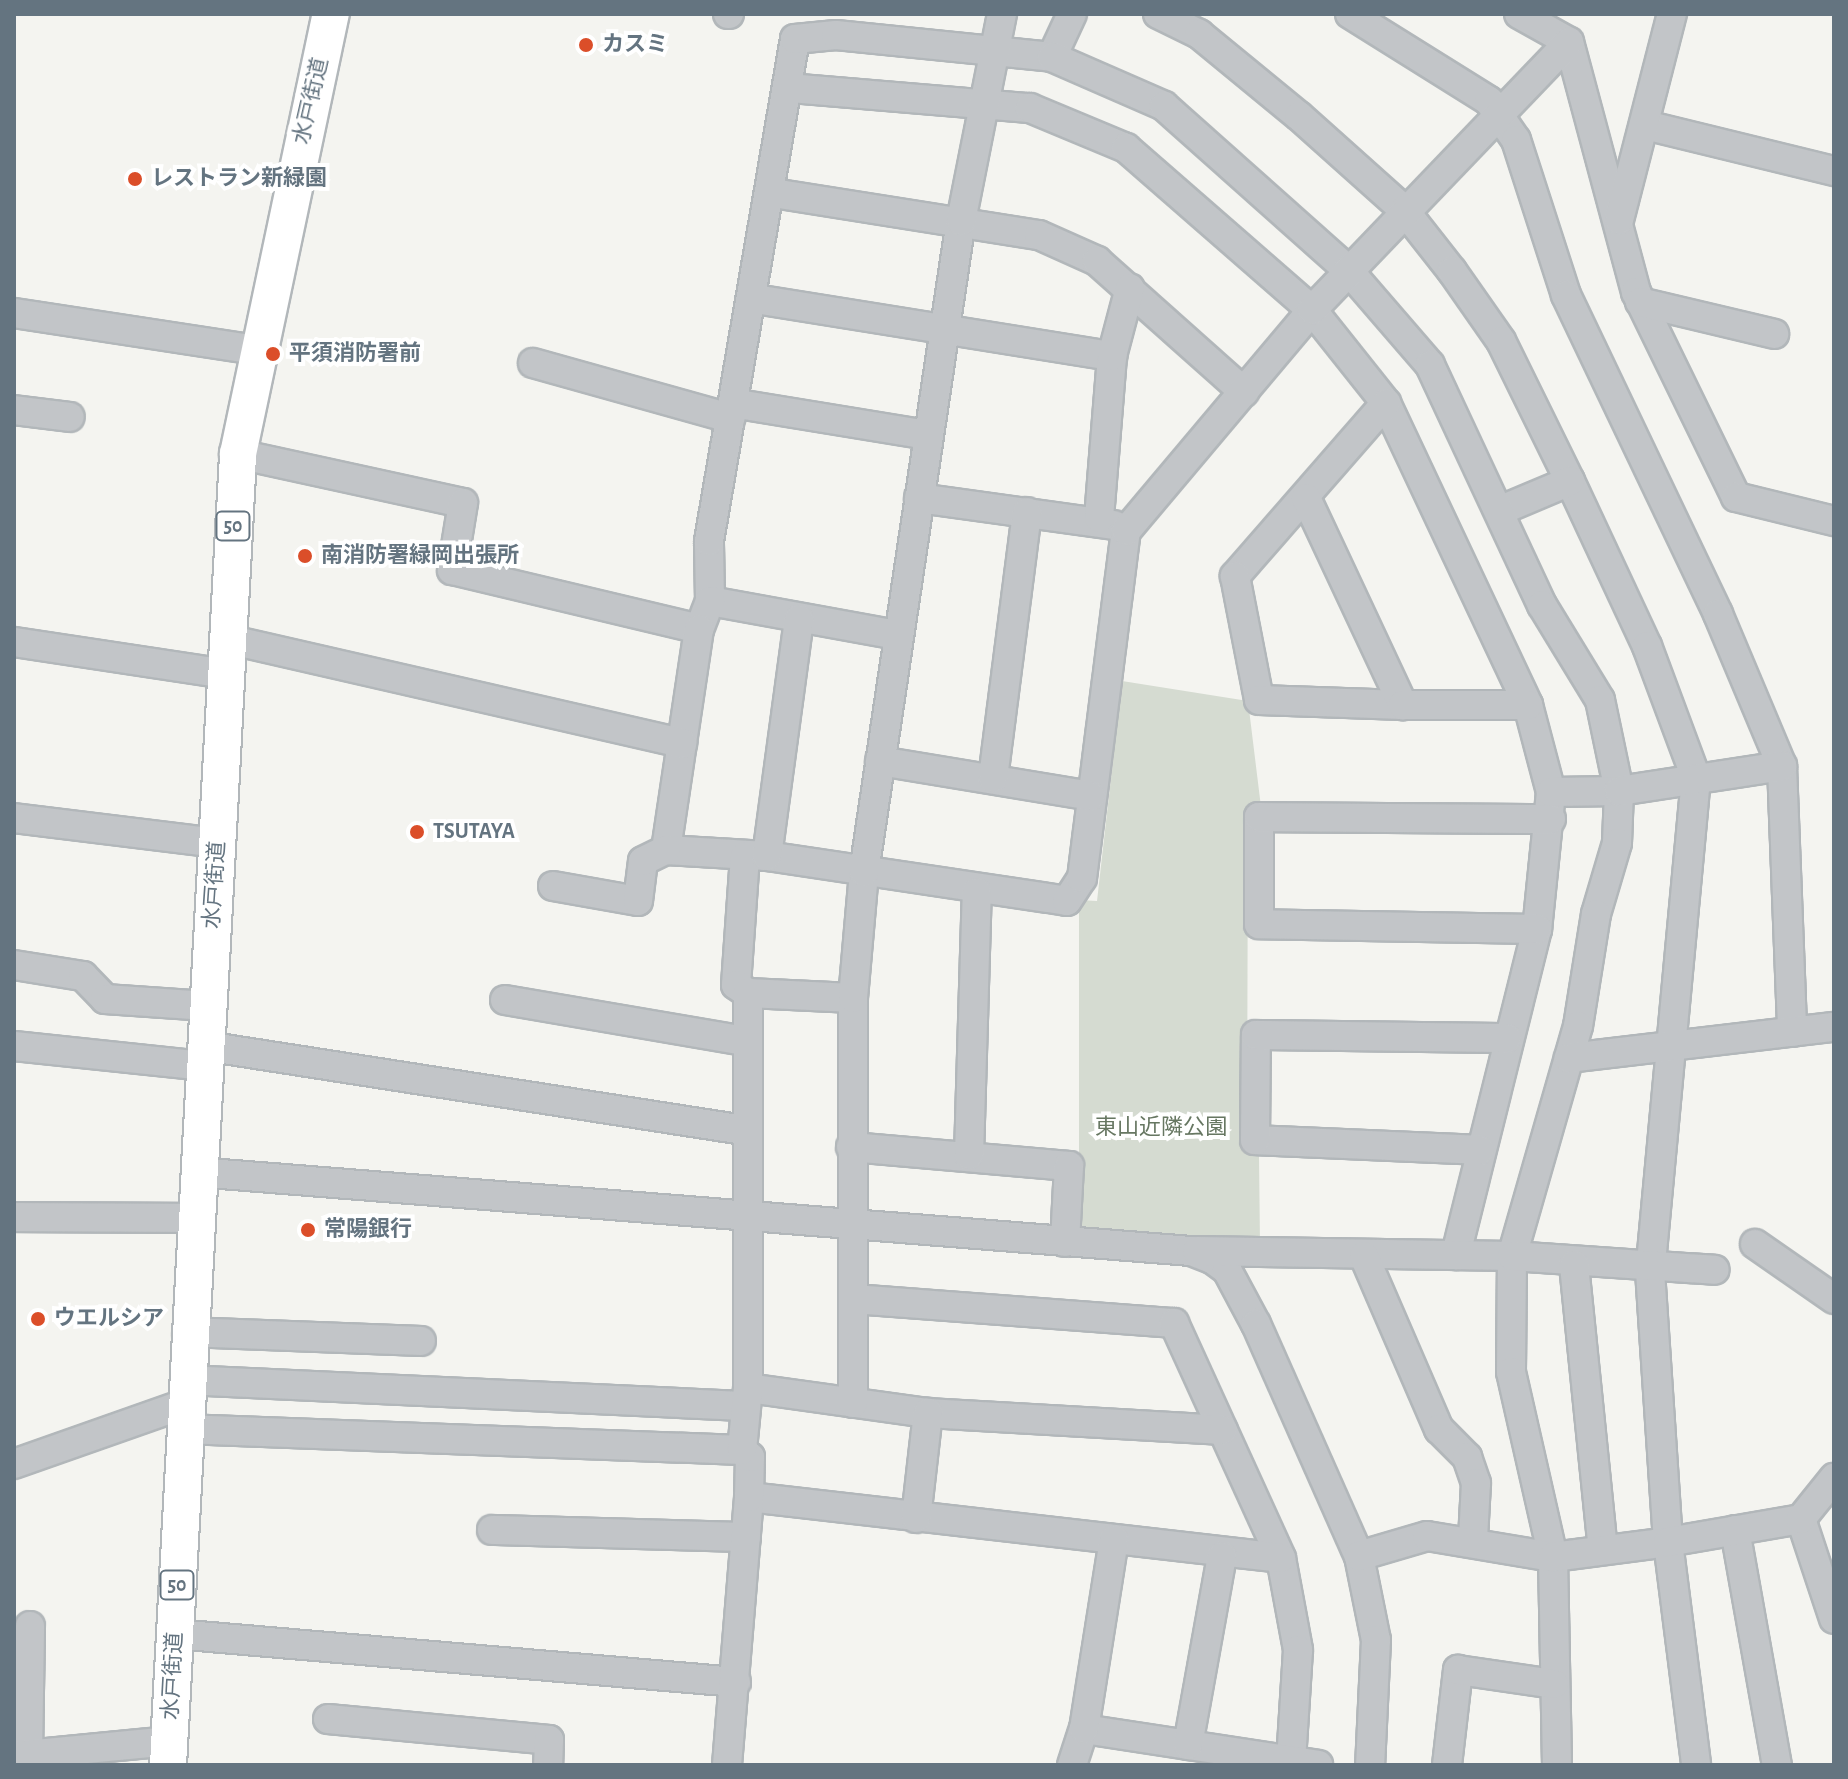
<!DOCTYPE html>
<meta charset="utf-8">
<style>
body{margin:0}
#map{position:relative;width:1848px;height:1779px;overflow:hidden;background:#f4f4f0;font-family:"Alegreya Sans","Noto Sans JP",sans-serif}
div>[style]{position:absolute}
[style*='--x']{left:calc(var(--x)*1px);top:calc(var(--y)*1px);width:calc(var(--w)*1px);rotate:calc(var(--a)*1deg)}
.green>*{inset:0;background:#d5dbd1}
.roads{filter:drop-shadow(2px 0 #b2b7ba) drop-shadow(-2px 0 #b2b7ba) drop-shadow(0 2px #b2b7ba) drop-shadow(0 -2px #b2b7ba)}
.minor>*{height:28px;margin:-14px;padding:0 14px;transform-origin:14px;border-radius:14px;background:#c2c5c8}
.major>*{height:36px;margin:-18px;padding:0 18px;transform-origin:18px;border-radius:18px;background:#fff}
.dots>*{width:22px;height:22px;translate:-50% -50%;box-sizing:border-box;border:4px solid #fff;border-radius:50%}
span{translate:-50% -50%;white-space:nowrap;text-align:center;line-height:1.15;-webkit-text-stroke:8px #fff;paint-order:stroke}
.shield-label span{padding:2px 6px;background:#fff;border:2px solid;border-radius:6px;-webkit-text-stroke-width:0}
.shield-label{font-size:20px;color:#647480;font-weight:700}
.poi-label{font-size:22px;color:#647480;font-weight:700}
.left{translate:0 -50%;text-align:left}
.street-label{font-size:22px;color:#647480}
.park-label{font-size:22px;color:#677762}
.frame{position:absolute;inset:0;border:16px solid #647480;pointer-events:none}
</style>
<div id="map">
<div class="green">
<i style="clip-path:polygon(1122px 681px,1248px 701px,1261px 807px,1248px 805px,1247px 1153px,1259px 1156px,1260px 1245px,1088px 1233px,1079px 1225px,1079px 900px,1097px 901px)"></i>
</div>
<div class="roads">
<div class="minor">
<i style="--x:728;--y:14;--w:1;--a:0"></i>
<i style="--x:1158;--y:14;--w:46;--a:26"></i>
<i style="--x:1199;--y:34;--w:129;--a:39.4"></i>
<i style="--x:1299;--y:116;--w:141;--a:41.8"></i>
<i style="--x:1404;--y:210;--w:78;--a:51.8"></i>
<i style="--x:1452;--y:271;--w:85;--a:55"></i>
<i style="--x:1501;--y:341;--w:156;--a:63.8"></i>
<i style="--x:1570;--y:481;--w:182;--a:65"></i>
<i style="--x:1647;--y:646;--w:141;--a:69.6"></i>
<i style="--x:1696;--y:778;--w:495;--a:95.3"></i>
<i style="--x:1650;--y:1271;--w:272;--a:86.2"></i>
<i style="--x:1668;--y:1542;--w:225;--a:82.8"></i>
<i style="--x:1350;--y:14;--w:164;--a:32"></i>
<i style="--x:1489;--y:101;--w:47;--a:55.3"></i>
<i style="--x:1516;--y:140;--w:163;--a:72.1"></i>
<i style="--x:1566;--y:295;--w:353;--a:64.5"></i>
<i style="--x:1718;--y:614;--w:165;--a:67.2"></i>
<i style="--x:1782;--y:766;--w:266;--a:87.8"></i>
<i style="--x:1519;--y:14;--w:57;--a:29.2"></i>
<i style="--x:1569;--y:42;--w:259;--a:75"></i>
<i style="--x:1636;--y:292;--w:228;--a:64"></i>
<i style="--x:1736;--y:497;--w:101;--a:13.8"></i>
<i style="--x:1052;--y:57;--w:47;--a:-65.1"></i>
<i style="--x:790;--y:88;--w:241;--a:4.8"></i>
<i style="--x:1030;--y:108;--w:104;--a:22.6"></i>
<i style="--x:1126;--y:148;--w:247;--a:41.1"></i>
<i style="--x:1312;--y:310;--w:119;--a:51.5"></i>
<i style="--x:1386;--y:403;--w:334;--a:64.8"></i>
<i style="--x:1528;--y:705;--w:90;--a:75.2"></i>
<i style="--x:1551;--y:792;--w:138;--a:95.8"></i>
<i style="--x:1537;--y:929;--w:336;--a:104"></i>
<i style="--x:1645;--y:125;--w:195;--a:13.7"></i>
<i style="--x:773;--y:193;--w:269;--a:9"></i>
<i style="--x:1039;--y:235;--w:64;--a:24.1"></i>
<i style="--x:1097;--y:261;--w:197;--a:41.7"></i>
<i style="--x:1619;--y:220;--w:213;--a:-75.6"></i>
<i style="--x:755;--y:299;--w:362;--a:9.1"></i>
<i style="--x:1640;--y:302;--w:138;--a:13.4"></i>
<i style="--x:14;--y:313;--w:245;--a:8.7"></i>
<i style="--x:533;--y:363;--w:205;--a:15.6"></i>
<i style="--x:1386;--y:403;--w:230;--a:131.1"></i>
<i style="--x:1235;--y:576;--w:126;--a:79"></i>
<i style="--x:1259;--y:700;--w:144;--a:2"></i>
<i style="--x:738;--y:404;--w:192;--a:9.3"></i>
<i style="--x:14;--y:410;--w:56;--a:7.1"></i>
<i style="--x:238;--y:454;--w:230;--a:12.3"></i>
<i style="--x:463;--y:503;--w:68;--a:99.3"></i>
<i style="--x:452;--y:570;--w:254;--a:13.4"></i>
<i style="--x:919;--y:498;--w:197;--a:7.9"></i>
<i style="--x:1306;--y:498;--w:229;--a:64.9"></i>
<i style="--x:1403;--y:705;--w:125;--a:0"></i>
<i style="--x:1499;--y:511;--w:77;--a:-22.9"></i>
<i style="--x:1099;--y:518;--w:163;--a:-85.4"></i>
<i style="--x:1112;--y:356;--w:70;--a:-75.2"></i>
<i style="--x:710;--y:601;--w:60;--a:-91"></i>
<i style="--x:709;--y:541;--w:509;--a:-80.28"></i>
<i style="--x:795;--y:39;--w:41;--a:-5.6"></i>
<i style="--x:836;--y:35;--w:217;--a:5.8"></i>
<i style="--x:1052;--y:57;--w:122;--a:23.6"></i>
<i style="--x:1164;--y:106;--w:246;--a:41.7"></i>
<i style="--x:1348;--y:270;--w:125;--a:49.2"></i>
<i style="--x:1430;--y:365;--w:265;--a:65"></i>
<i style="--x:1542;--y:605;--w:111;--a:58.6"></i>
<i style="--x:1600;--y:700;--w:93;--a:78.2"></i>
<i style="--x:1619;--y:791;--w:52;--a:92.2"></i>
<i style="--x:1617;--y:843;--w:74;--a:106.5"></i>
<i style="--x:1596;--y:914;--w:113;--a:99.1"></i>
<i style="--x:1578;--y:1026;--w:239;--a:106"></i>
<i style="--x:1512;--y:1256;--w:116;--a:90.5"></i>
<i style="--x:1511;--y:1372;--w:190;--a:77.2"></i>
<i style="--x:1553;--y:1557;--w:208;--a:88.9"></i>
<i style="--x:897;--y:635;--w:190;--a:-169.7"></i>
<i style="--x:710;--y:601;--w:30;--a:111"></i>
<i style="--x:699;--y:629;--w:223;--a:98.5"></i>
<i style="--x:666;--y:850;--w:101;--a:3.4"></i>
<i style="--x:767;--y:856;--w:303;--a:8.5"></i>
<i style="--x:1067;--y:901;--w:27;--a:-57"></i>
<i style="--x:1082;--y:878;--w:350;--a:-82.8"></i>
<i style="--x:1126;--y:531;--w:289;--a:-49.9"></i>
<i style="--x:1312;--y:310;--w:371;--a:-46.2"></i>
<i style="--x:227;--y:639;--w:467;--a:12.9"></i>
<i style="--x:14;--y:642;--w:213;--a:8.6"></i>
<i style="--x:880;--y:761;--w:214;--a:9.4"></i>
<i style="--x:993;--y:778;--w:268;--a:-82.7"></i>
<i style="--x:1551;--y:792;--w:68;--a:-0.8"></i>
<i style="--x:1619;--y:791;--w:165;--a:-8.7"></i>
<i style="--x:14;--y:818;--w:206;--a:7"></i>
<i style="--x:745;--y:856;--w:129;--a:94"></i>
<i style="--x:736;--y:985;--w:14;--a:34"></i>
<i style="--x:748;--y:993;--w:105;--a:2.7"></i>
<i style="--x:767;--y:856;--w:239;--a:-82.3"></i>
<i style="--x:553;--y:886;--w:86;--a:10"></i>
<i style="--x:638;--y:901;--w:40;--a:-82.9"></i>
<i style="--x:643;--y:861;--w:25;--a:-26"></i>
<i style="--x:1537;--y:929;--w:278;--a:-179"></i>
<i style="--x:1259;--y:924;--w:107;--a:-90"></i>
<i style="--x:1259;--y:817;--w:292;--a:0.4"></i>
<i style="--x:14;--y:965;--w:70;--a:9.1"></i>
<i style="--x:83;--y:976;--w:32;--a:46"></i>
<i style="--x:105;--y:999;--w:102;--a:3.9"></i>
<i style="--x:505;--y:1000;--w:244;--a:9.7"></i>
<i style="--x:14;--y:1046;--w:190;--a:6"></i>
<i style="--x:205;--y:1046;--w:546;--a:8.86"></i>
<i style="--x:1569;--y:1058;--w:267;--a:-6.7"></i>
<i style="--x:851;--y:1147;--w:219;--a:5"></i>
<i style="--x:1069;--y:1166;--w:76;--a:93"></i>
<i style="--x:1480;--y:1150;--w:225;--a:-177.5"></i>
<i style="--x:1255;--y:1140;--w:105;--a:-89.5"></i>
<i style="--x:1256;--y:1035;--w:251;--a:0.7"></i>
<i style="--x:969;--y:1155;--w:263;--a:-88.3"></i>
<i style="--x:196;--y:1172;--w:998;--a:4.54"></i>
<i style="--x:1191;--y:1251;--w:22;--a:21"></i>
<i style="--x:1212;--y:1259;--w:19;--a:36"></i>
<i style="--x:1227;--y:1270;--w:61;--a:61.8"></i>
<i style="--x:1256;--y:1324;--w:254;--a:66.1"></i>
<i style="--x:1359;--y:1556;--w:86;--a:78.6"></i>
<i style="--x:1376;--y:1640;--w:125;--a:92.7"></i>
<i style="--x:14;--y:1217;--w:179;--a:0.3"></i>
<i style="--x:1755;--y:1244;--w:96;--a:34.8"></i>
<i style="--x:1197;--y:1251;--w:315;--a:0.9"></i>
<i style="--x:1512;--y:1256;--w:203;--a:3.9"></i>
<i style="--x:1364;--y:1256;--w:189;--a:66.6"></i>
<i style="--x:1439;--y:1429;--w:40;--a:45"></i>
<i style="--x:1467;--y:1457;--w:28;--a:71"></i>
<i style="--x:1476;--y:1483;--w:56;--a:93.1"></i>
<i style="--x:1574;--y:1265;--w:286;--a:84.2"></i>
<i style="--x:854;--y:1299;--w:321;--a:4.3"></i>
<i style="--x:1174;--y:1323;--w:258;--a:65.5"></i>
<i style="--x:1281;--y:1558;--w:94;--a:79.5"></i>
<i style="--x:1298;--y:1650;--w:111;--a:93.6"></i>
<i style="--x:187;--y:1332;--w:234;--a:2.2"></i>
<i style="--x:185;--y:1380;--w:558;--a:2.67"></i>
<i style="--x:748;--y:1388;--w:182;--a:7.9"></i>
<i style="--x:928;--y:1413;--w:295;--a:3.3"></i>
<i style="--x:853;--y:1403;--w:405;--a:-90"></i>
<i style="--x:853;--y:998;--w:126;--a:-85"></i>
<i style="--x:864;--y:872;--w:658;--a:-81.53"></i>
<i style="--x:961;--y:221;--w:211;--a:-78.8"></i>
<i style="--x:183;--y:1429;--w:559;--a:2.15"></i>
<i style="--x:14;--y:1464;--w:180;--a:-19.4"></i>
<i style="--x:749;--y:1497;--w:535;--a:6.54"></i>
<i style="--x:916;--y:1518;--w:106;--a:-83.5"></i>
<i style="--x:1801;--y:1519;--w:105;--a:71.7"></i>
<i style="--x:492;--y:1530;--w:254;--a:1.6"></i>
<i style="--x:1735;--y:1530;--w:239;--a:79.9"></i>
<i style="--x:1359;--y:1556;--w:71;--a:-16.4"></i>
<i style="--x:1427;--y:1536;--w:128;--a:9.5"></i>
<i style="--x:1553;--y:1557;--w:116;--a:-7.4"></i>
<i style="--x:1668;--y:1542;--w:135;--a:-9.8"></i>
<i style="--x:1801;--y:1519;--w:53;--a:-51.2"></i>
<i style="--x:175;--y:1634;--w:563;--a:4.89"></i>
<i style="--x:328;--y:1719;--w:222;--a:5.4"></i>
<i style="--x:549;--y:1740;--w:25;--a:92"></i>
<i style="--x:1084;--y:1729;--w:237;--a:8.7"></i>
<i style="--x:1188;--y:1745;--w:192;--a:-79.8"></i>
<i style="--x:28;--y:1755;--w:129;--a:-89.1"></i>
<i style="--x:14;--y:1756;--w:156;--a:-5.5"></i>
<i style="--x:727;--y:1765;--w:269;--a:-85.3"></i>
<i style="--x:749;--y:1497;--w:40;--a:-88.6"></i>
<i style="--x:750;--y:1457;--w:11;--a:-139"></i>
<i style="--x:742;--y:1450;--w:62;--a:-84.5"></i>
<i style="--x:748;--y:1388;--w:395;--a:-90"></i>
<i style="--x:1072;--y:1765;--w:38;--a:-72"></i>
<i style="--x:1084;--y:1729;--w:192;--a:-81"></i>
<i style="--x:1447;--y:1765;--w:96;--a:-83.4"></i>
<i style="--x:1458;--y:1670;--w:97;--a:8.3"></i>
</div>
<div class="major">
<i style="--x:168;--y:1765;--w:1313;--a:-86.94"></i>
<i style="--x:238;--y:454;--w:450;--a:-78.1"></i>
</div>
</div>
<div class="dots">
<i style="left:586px;top:45px;background:#db4e29"></i>
<i style="left:135px;top:179px;background:#db4e29"></i>
<i style="left:273px;top:354px;background:#db4e29"></i>
<i style="left:305px;top:556px;background:#db4e29"></i>
<i style="left:417px;top:832px;background:#db4e29"></i>
<i style="left:308px;top:1230px;background:#db4e29"></i>
<i style="left:38px;top:1319px;background:#db4e29"></i>
</div>
<div class="shield-label">
<span style="left:233px;top:526px">50</span>
<span style="left:177px;top:1585px">50</span>
</div>
<div class="poi-label">
<span class="left" style="left:602px;top:45px">カスミ</span>
<span class="left" style="left:151px;top:179px">レストラン新緑園</span>
<span class="left" style="left:289px;top:354px">平須消防署前</span>
<span class="left" style="left:321px;top:556px">南消防署緑岡出張所</span>
<span class="left" style="left:433px;top:832px">TSUTAYA</span>
<span class="left" style="left:324px;top:1230px">常陽銀行</span>
<span class="left" style="left:54px;top:1319px">ウエルシア</span>
</div>
<div class="street-label">
<span style="left:311px;top:101px;rotate:-77deg">水戸街道</span>
<span style="left:215px;top:885px;rotate:-86deg">水戸街道</span>
<span style="left:173px;top:1676px;rotate:-87deg">水戸街道</span>
</div>
<div class="park-label">
<span style="left:1161px;top:1128px">東山近隣公園</span>
</div>
<div class="frame"></div>
</div>
